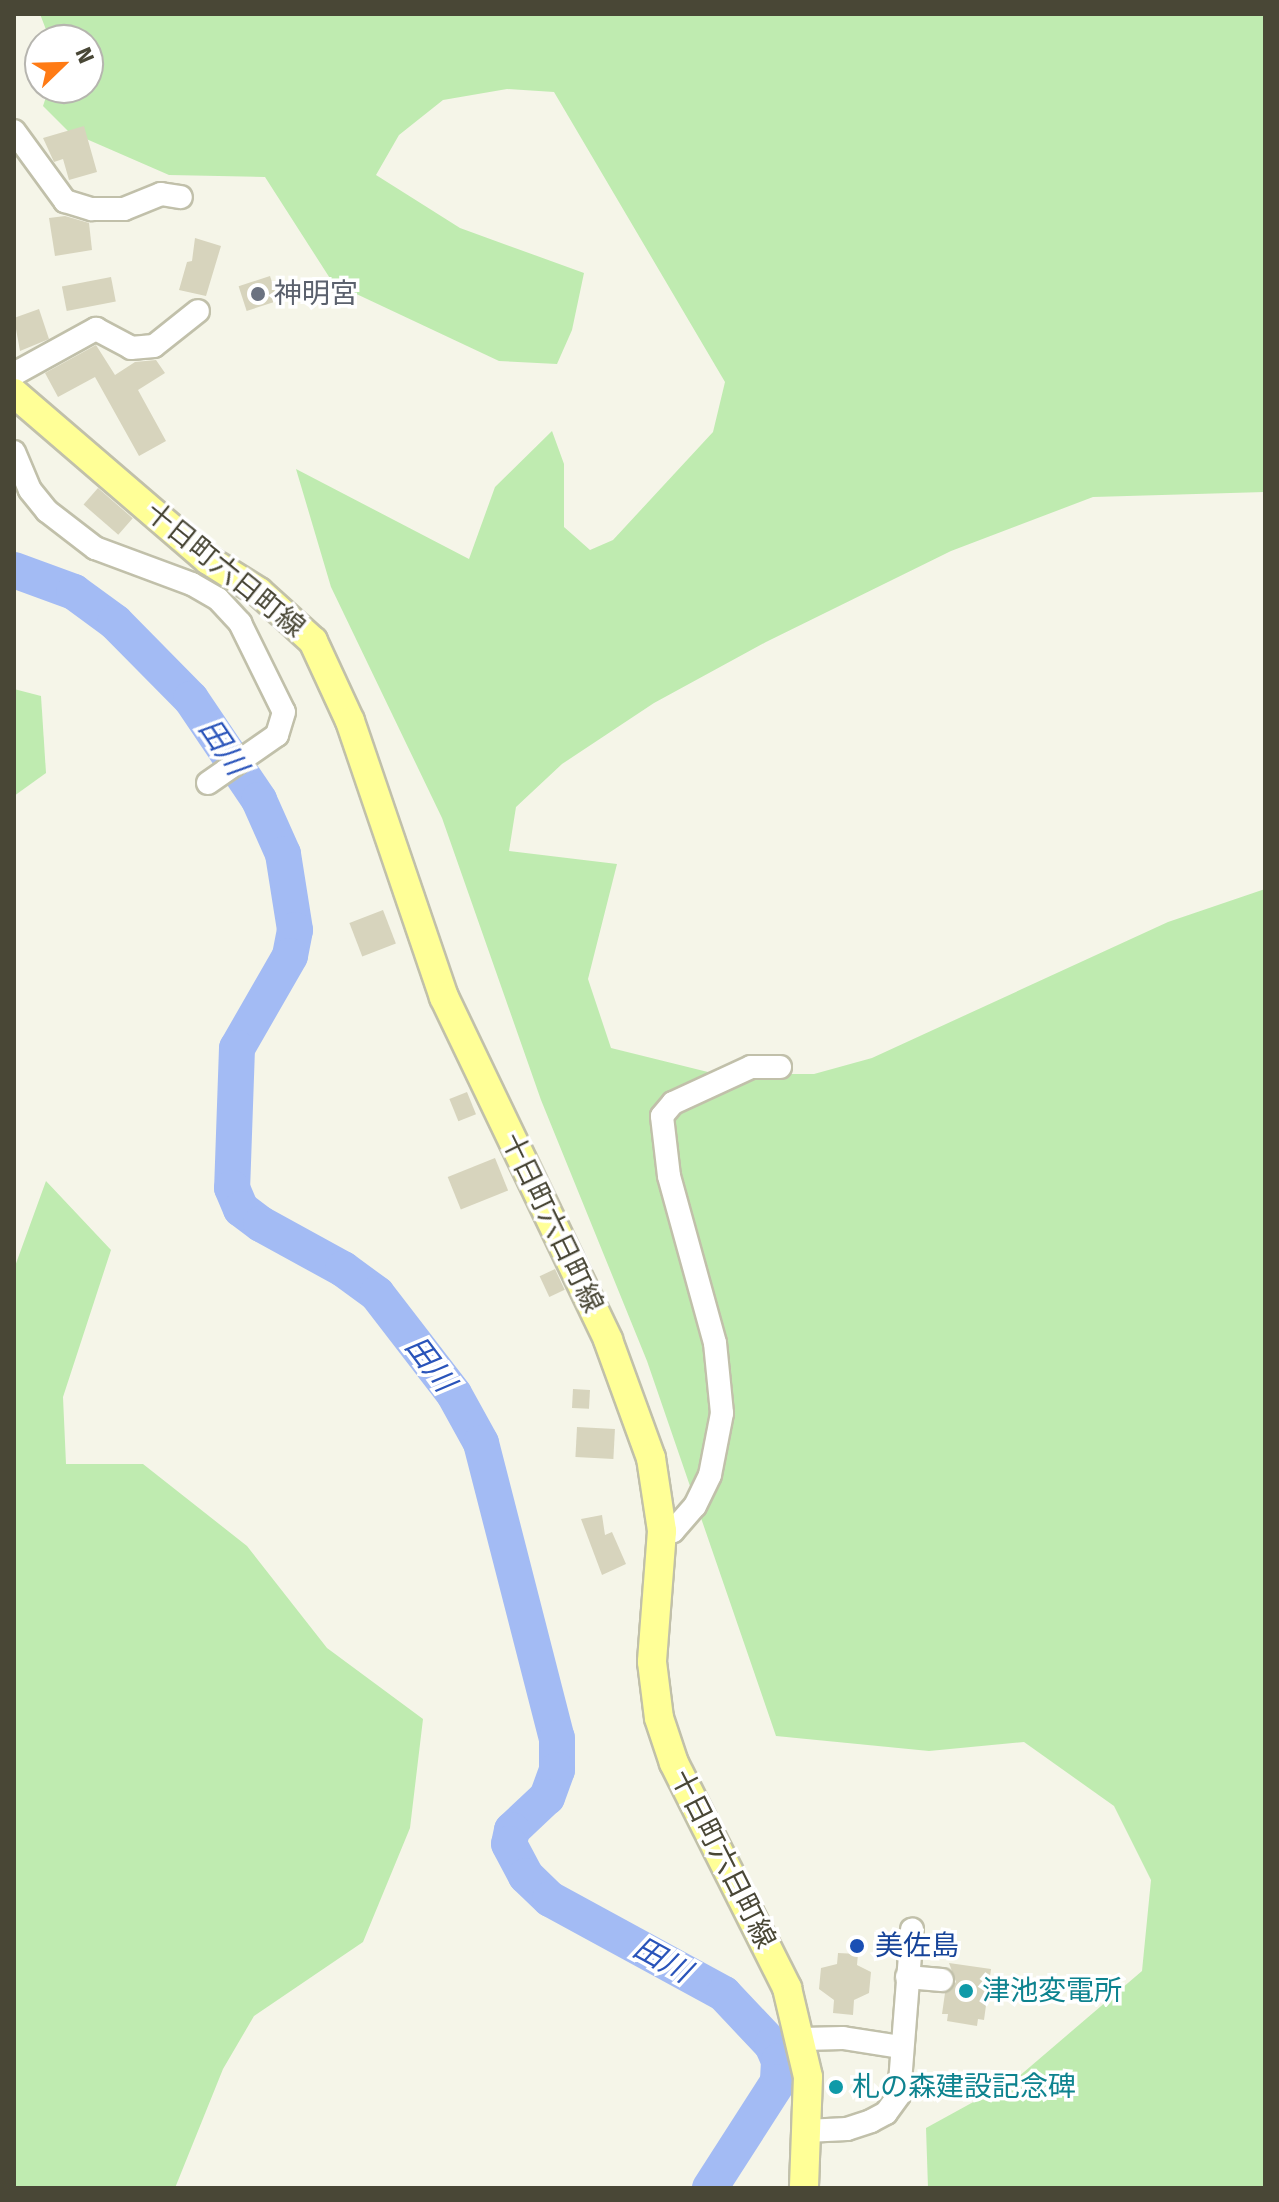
<!DOCTYPE html>
<meta charset="utf-8">
<style>
body{margin:0}
#map{position:relative;width:1279px;height:2202px;overflow:hidden;background:#f5f5e8;font-family:"Fira Sans","Noto Sans JP",sans-serif}
div>[style]{position:absolute}
[style*='--x']{left:calc(var(--x)*1px);top:calc(var(--y)*1px);width:calc(var(--w)*1px);rotate:calc(var(--a)*1deg)}
.green>*{inset:0;background:#bfebb0}
.river>*{height:36px;margin:-18px;padding:0 18px;transform-origin:18px;border-radius:18px;background:#a3bbf4}
.building>*{inset:0;background:#d7d4bd;transform-origin:0 0}
.roads{filter:drop-shadow(2px 0 #c1c0aa) drop-shadow(-2px 0 #c1c0aa) drop-shadow(0 2px #c1c0aa) drop-shadow(0 -2px #c1c0aa)}
.minor>*{height:22px;margin:-11px;padding:0 11px;transform-origin:11px;border-radius:11px;background:#fff}
.major>*{height:28px;margin:-14px;padding:0 14px;transform-origin:14px;border-radius:14px;background:#ffff97}
.dots>*{width:22px;height:22px;translate:-50% -50%;box-sizing:border-box;border:4px solid #fff;border-radius:50%}
span{translate:-50% -50%;white-space:nowrap;text-align:center;line-height:1.15;-webkit-text-stroke:7px #fff;paint-order:stroke}
.worship-label{font-size:28px;color:#5b616d}
.left{translate:0 -50%;text-align:left}
.street-label{font-size:28px;color:#494736}
.transit-label{font-size:28px;color:#164399}
.culture-label{font-size:28px;color:#0d838f}
.water-label{font-size:30px;color:#2a54ba;font-style:italic}
.frame{position:absolute;inset:0;border:16px solid #494736;pointer-events:none}
.north{position:absolute;left:24px;top:24px;width:80px;height:80px;box-sizing:border-box;background:#fff;border:2px solid #b6b5af;border-radius:50%;rotate:67deg;font-size:22px;font-weight:700;line-height:32px;text-align:center;color:#494736}
.north::after{content:'';display:block;margin:auto;width:28px;height:36px;background:#ff7b15;clip-path:polygon(50% 0,100% 100%,50% 72%,0 100%)}
</style>
<div id="map">
<div class="green">
<i style="clip-path:polygon(40px 14px,1265px 14px,1265px 492px,1093px 497px,951px 551px,766px 642px,654px 703px,562px 764px,516px 807px,509px 851px,617px 864px,588px 979px,611px 1048px,716px 1074px,814px 1074px,872px 1058px,1168px 922px,1265px 889px,1265px 2188px,928px 2188px,926px 2128px,1017px 2078px,1142px 1971px,1151px 1880px,1114px 1806px,1024px 1742px,929px 1751px,776px 1736px,647px 1361px,541px 1100px,442px 818px,331px 587px,296px 469px,469px 559px,495px 487px,552px 431px,564px 464px,564px 527px,590px 550px,613px 540px,713px 432px,725px 382px,554px 92px,507px 89px,443px 100px,399px 135px,376px 175px,460px 228px,584px 273px,572px 330px,557px 364px,499px 361px,333px 283px,265px 177px,169px 175px,68px 131px,43px 106px,49px 88px,88px 88px,88px 40px,50px 40px)"></i>
<i style="clip-path:polygon(14px 689px,41px 696px,46px 773px,14px 796px)"></i>
<i style="clip-path:polygon(46px 1181px,111px 1250px,63px 1397px,66px 1464px,143px 1464px,247px 1546px,327px 1648px,423px 1719px,410px 1828px,363px 1942px,254px 2016px,223px 2069px,175px 2188px,14px 2188px,14px 1269px)"></i>
</div>
<div class="river">
<i style="--x:14;--y:570;--w:64;--a:20.1"></i>
<i style="--x:74;--y:592;--w:51;--a:36.2"></i>
<i style="--x:115;--y:622;--w:108;--a:45.4"></i>
<i style="--x:191;--y:699;--w:122;--a:56"></i>
<i style="--x:259;--y:800;--w:59;--a:66"></i>
<i style="--x:283;--y:854;--w:77;--a:81"></i>
<i style="--x:295;--y:930;--w:26;--a:101"></i>
<i style="--x:290;--y:956;--w:106;--a:119.9"></i>
<i style="--x:237;--y:1048;--w:140;--a:92"></i>
<i style="--x:232;--y:1188;--w:23;--a:67"></i>
<i style="--x:241;--y:1209;--w:25;--a:37"></i>
<i style="--x:261;--y:1224;--w:94;--a:28.8"></i>
<i style="--x:343;--y:1269;--w:42;--a:36.3"></i>
<i style="--x:377;--y:1294;--w:126;--a:52.4"></i>
<i style="--x:454;--y:1394;--w:56;--a:61.1"></i>
<i style="--x:481;--y:1443;--w:305;--a:75.6"></i>
<i style="--x:557;--y:1738;--w:32;--a:90"></i>
<i style="--x:557;--y:1770;--w:29;--a:110"></i>
<i style="--x:547;--y:1797;--w:48;--a:136.7"></i>
<i style="--x:512;--y:1830;--w:14;--a:102"></i>
<i style="--x:509;--y:1844;--w:36;--a:62"></i>
<i style="--x:526;--y:1876;--w:33;--a:44"></i>
<i style="--x:550;--y:1899;--w:198;--a:28.6"></i>
<i style="--x:724;--y:1994;--w:70;--a:46.7"></i>
<i style="--x:772;--y:2045;--w:17;--a:66"></i>
<i style="--x:779;--y:2061;--w:21;--a:93"></i>
<i style="--x:778;--y:2082;--w:126;--a:122.7"></i>
</div>
<div class="building">
<i style="clip-path:polygon(84px 126px,97px 172px,69px 180px,63px 159px,54px 162px,43px 138px)"></i>
<i style="clip-path:polygon(65px 216px,89px 223px,92px 250px,55px 256px,49px 218px)"></i>
<i style="clip-path:polygon(195px 238px,221px 246px,206px 296px,179px 290px,187px 262px,192px 261px)"></i>
<i style="left:270px;top:276px;width:26px;height:33px;rotate:72deg"></i>
<i style="left:111px;top:277px;width:25px;height:50px;rotate:79deg"></i>
<i style="clip-path:polygon(39px 309px,49px 339px,20px 351px,14px 318px)"></i>
<i style="clip-path:polygon(96px 345px,115px 375px,135px 362px,156px 360px,165px 373px,138px 390px,166px 441px,139px 456px,95px 377px,58px 397px,45px 373px)"></i>
<i style="left:98px;top:488px;width:46px;height:22px;rotate:41deg"></i>
<i style="left:383px;top:910px;width:36px;height:36px;rotate:69deg"></i>
<i style="left:467px;top:1092px;width:24px;height:19px;rotate:68deg"></i>
<i style="left:495px;top:1158px;width:35px;height:51px;rotate:68deg"></i>
<i style="left:555px;top:1269px;width:23px;height:17px;rotate:65deg"></i>
<i style="left:573px;top:1389px;width:17px;height:19px;rotate:3deg"></i>
<i style="left:577px;top:1427px;width:38px;height:30px;rotate:3deg"></i>
<i style="clip-path:polygon(602px 1515px,605px 1535px,612px 1532px,626px 1564px,602px 1575px,581px 1519px)"></i>
<i style="clip-path:polygon(838px 1953px,858px 1954px,857px 1965px,871px 1972px,869px 1993px,854px 2000px,853px 2015px,833px 2013px,834px 2000px,819px 1989px,821px 1968px,837px 1964px)"></i>
<i style="clip-path:polygon(949px 1963px,991px 1969px,984px 2020px,978px 2019px,977px 2026px,947px 2021px,948px 2014px,942px 2014px,945px 1993px,956px 1982px)"></i>
</div>
<div class="roads">
<div class="minor">
<i style="--x:14;--y:131;--w:87;--a:53.9"></i>
<i style="--x:65;--y:201;--w:28;--a:17"></i>
<i style="--x:92;--y:209;--w:32;--a:0"></i>
<i style="--x:124;--y:209;--w:40;--a:-22"></i>
<i style="--x:161;--y:194;--w:20;--a:9"></i>
<i style="--x:14;--y:374;--w:94;--a:-28.8"></i>
<i style="--x:96;--y:329;--w:40;--a:28"></i>
<i style="--x:131;--y:348;--w:23;--a:-5"></i>
<i style="--x:154;--y:346;--w:56;--a:-38.5"></i>
<i style="--x:14;--y:452;--w:41;--a:67.2"></i>
<i style="--x:30;--y:490;--w:27;--a:51"></i>
<i style="--x:47;--y:511;--w:61;--a:37.6"></i>
<i style="--x:95;--y:548;--w:103;--a:20.4"></i>
<i style="--x:192;--y:584;--w:30;--a:30"></i>
<i style="--x:218;--y:599;--w:33;--a:47"></i>
<i style="--x:240;--y:623;--w:99;--a:63.7"></i>
<i style="--x:284;--y:712;--w:24;--a:107"></i>
<i style="--x:277;--y:735;--w:84;--a:145.2"></i>
<i style="--x:662;--y:1531;--w:11;--a:0"></i>
<i style="--x:673;--y:1531;--w:33;--a:-49"></i>
<i style="--x:695;--y:1506;--w:34;--a:-64"></i>
<i style="--x:710;--y:1475;--w:63;--a:-79"></i>
<i style="--x:722;--y:1413;--w:70;--a:-95.7"></i>
<i style="--x:715;--y:1343;--w:173;--a:-105.4"></i>
<i style="--x:669;--y:1176;--w:60;--a:-96.7"></i>
<i style="--x:662;--y:1116;--w:17;--a:-50"></i>
<i style="--x:673;--y:1103;--w:86;--a:-24.8"></i>
<i style="--x:751;--y:1067;--w:29;--a:0"></i>
<i style="--x:907;--y:1977;--w:35;--a:5"></i>
<i style="--x:803;--y:2039;--w:40;--a:-1.4"></i>
<i style="--x:843;--y:2038;--w:59;--a:8.8"></i>
<i style="--x:806;--y:2131;--w:41;--a:-2.8"></i>
<i style="--x:847;--y:2129;--w:25;--a:-18"></i>
<i style="--x:871;--y:2121;--w:17;--a:-28"></i>
<i style="--x:886;--y:2113;--w:22;--a:-54"></i>
<i style="--x:899;--y:2095;--w:166;--a:-85.5"></i>
</div>
<div class="major">
<i style="--x:14;--y:393;--w:256;--a:40.7"></i>
<i style="--x:208;--y:560;--w:60;--a:32.1"></i>
<i style="--x:259;--y:592;--w:73;--a:42.2"></i>
<i style="--x:313;--y:641;--w:88;--a:65.2"></i>
<i style="--x:350;--y:721;--w:292;--a:71.2"></i>
<i style="--x:444;--y:997;--w:380;--a:64.4"></i>
<i style="--x:608;--y:1340;--w:126;--a:70"></i>
<i style="--x:651;--y:1458;--w:74;--a:81.4"></i>
<i style="--x:662;--y:1531;--w:131;--a:94.4"></i>
<i style="--x:652;--y:1662;--w:56;--a:82.9"></i>
<i style="--x:659;--y:1718;--w:47;--a:71.6"></i>
<i style="--x:674;--y:1763;--w:252;--a:63.3"></i>
<i style="--x:787;--y:1988;--w:91;--a:76.7"></i>
<i style="--x:808;--y:2077;--w:111;--a:92.1"></i>
</div>
</div>
<div class="dots">
<i style="left:258px;top:294px;background:#6b7280"></i>
<i style="left:857px;top:1946px;background:#1a4fb4"></i>
<i style="left:966px;top:1991px;background:#0f9aa8"></i>
<i style="left:836px;top:2087px;background:#0f9aa8"></i>
</div>
<div class="worship-label">
<span class="left" style="left:274px;top:294px">神明宮</span>
</div>
<div class="street-label">
<span style="left:225px;top:570px;rotate:39deg">十日町六日町線</span>
<span style="left:552px;top:1223px;rotate:64deg">十日町六日町線</span>
<span style="left:723px;top:1859px;rotate:63deg">十日町六日町線</span>
</div>
<div class="transit-label">
<span class="left" style="left:875px;top:1946px">美佐島</span>
</div>
<div class="culture-label">
<span class="left" style="left:982px;top:1991px">津池変電所</span>
<span class="left" style="left:852px;top:2087px">札の森建設記念碑</span>
</div>
<div class="water-label">
<span style="left:223px;top:747px;rotate:56deg">田川</span>
<span style="left:430px;top:1364px;rotate:53deg">田川</span>
<span style="left:662px;top:1960px;rotate:29deg">田川</span>
</div>
<div class="frame"></div>
<div class="north">N</div>
</div>
